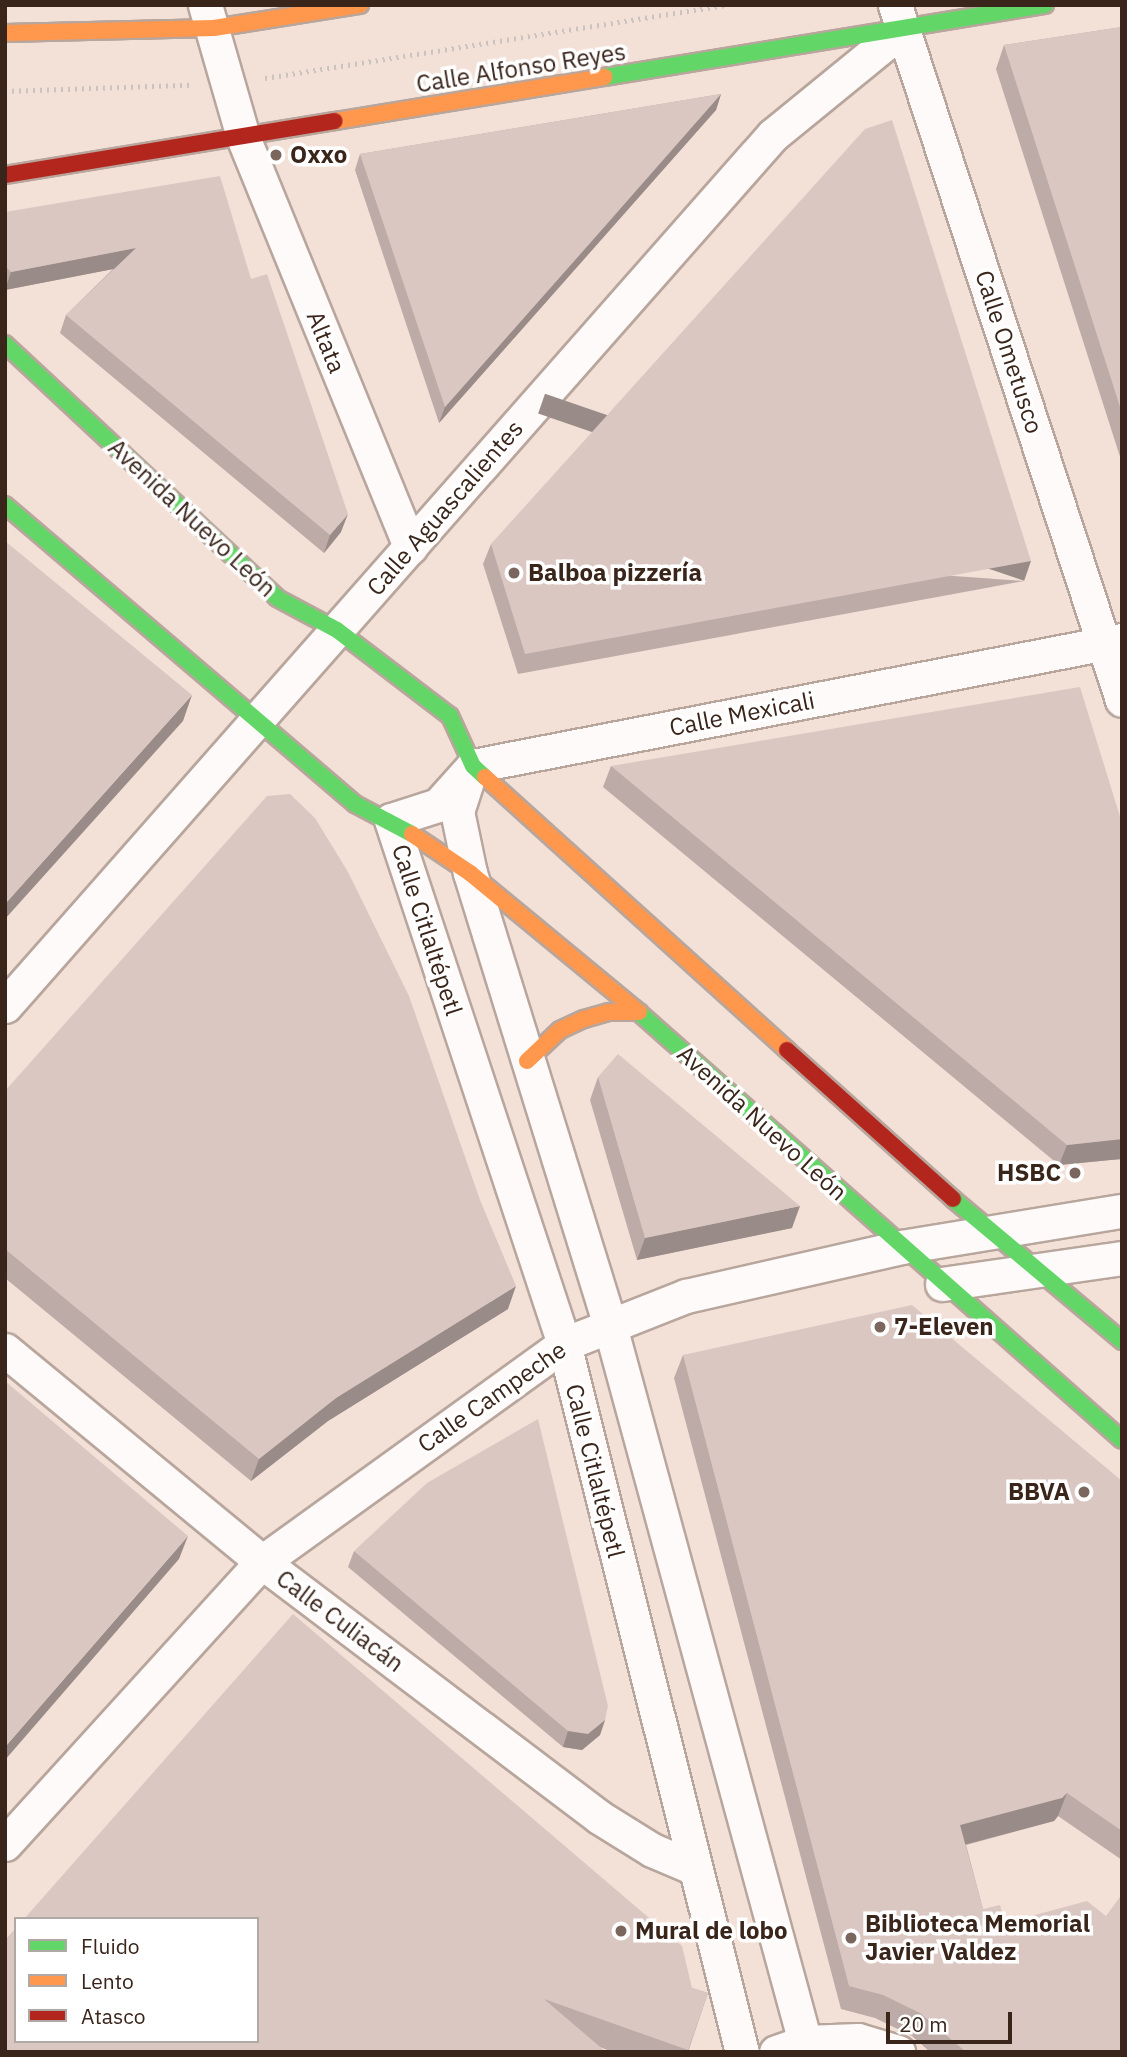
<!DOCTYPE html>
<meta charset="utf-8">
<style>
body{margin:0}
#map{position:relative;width:1127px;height:2057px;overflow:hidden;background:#f3e0d7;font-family:"IBM Plex Sans",sans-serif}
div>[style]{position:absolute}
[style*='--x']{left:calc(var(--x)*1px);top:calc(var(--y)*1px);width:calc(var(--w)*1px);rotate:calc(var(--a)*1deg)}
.path>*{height:4.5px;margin-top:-2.25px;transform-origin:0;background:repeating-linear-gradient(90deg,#cbc3bf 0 2px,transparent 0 7px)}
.roads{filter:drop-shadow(2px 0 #b8a69d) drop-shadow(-2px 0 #b8a69d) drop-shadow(0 2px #b8a69d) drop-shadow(0 -2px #b8a69d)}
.street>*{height:33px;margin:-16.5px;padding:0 16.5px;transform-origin:16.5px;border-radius:16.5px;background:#fdfaf9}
.fast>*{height:16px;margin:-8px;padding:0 8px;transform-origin:8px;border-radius:8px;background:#63d668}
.slow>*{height:16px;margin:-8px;padding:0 8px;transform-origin:8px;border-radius:8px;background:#ff974d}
.jam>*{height:16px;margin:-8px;padding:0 8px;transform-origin:8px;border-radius:8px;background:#b3261e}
.wall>*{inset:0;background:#bcaba7}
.shaded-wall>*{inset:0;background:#998b88;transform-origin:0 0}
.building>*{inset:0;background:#dbc7c2}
.dots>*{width:19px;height:19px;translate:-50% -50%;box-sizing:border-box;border:4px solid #fff;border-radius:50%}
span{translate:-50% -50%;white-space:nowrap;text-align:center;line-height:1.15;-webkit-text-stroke:7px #fff;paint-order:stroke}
.street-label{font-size:24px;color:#3a251b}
.poi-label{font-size:24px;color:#3a251b;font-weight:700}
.left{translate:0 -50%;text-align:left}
.right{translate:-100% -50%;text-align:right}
.frame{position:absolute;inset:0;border:7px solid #3a251b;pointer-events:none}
.legend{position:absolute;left:14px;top:1917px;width:245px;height:126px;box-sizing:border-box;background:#fff;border:2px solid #b0a8a4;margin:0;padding:9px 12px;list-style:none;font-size:21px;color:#3a251b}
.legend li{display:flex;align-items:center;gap:14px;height:35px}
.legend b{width:35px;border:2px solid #b0a8a4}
.scale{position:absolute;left:886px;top:2012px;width:126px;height:32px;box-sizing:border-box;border:4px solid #3a251b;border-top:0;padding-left:9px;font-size:21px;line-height:24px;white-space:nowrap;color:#3a251b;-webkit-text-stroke:5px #fff;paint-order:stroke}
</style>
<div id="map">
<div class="path">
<i style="--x:265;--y:78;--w:465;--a:-9"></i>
<i style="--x:5;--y:91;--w:185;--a:-1.9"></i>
</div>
<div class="roads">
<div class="street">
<i style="--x:205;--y:5;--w:137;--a:73.9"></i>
<i style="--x:243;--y:137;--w:443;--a:67.8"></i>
<i style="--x:895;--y:5;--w:731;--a:71.91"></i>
<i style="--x:473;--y:766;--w:52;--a:131.9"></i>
<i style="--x:438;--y:805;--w:49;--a:162.3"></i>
<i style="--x:391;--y:820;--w:552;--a:71.73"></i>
<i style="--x:564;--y:1344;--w:730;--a:75.89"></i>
<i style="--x:473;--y:766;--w:661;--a:-10.99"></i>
<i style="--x:469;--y:775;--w:38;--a:108"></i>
<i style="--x:457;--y:811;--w:63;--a:78.2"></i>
<i style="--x:470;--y:873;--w:474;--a:72.8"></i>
<i style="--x:610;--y:1326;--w:742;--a:74.77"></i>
<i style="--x:5;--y:1006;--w:1161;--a:-48.6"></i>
<i style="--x:773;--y:135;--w:168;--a:-39.2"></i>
<i style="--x:942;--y:1284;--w:182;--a:-8.2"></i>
<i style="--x:5;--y:1350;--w:333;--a:39.5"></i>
<i style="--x:262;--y:1562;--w:423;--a:37.1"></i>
<i style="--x:599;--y:1817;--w:62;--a:31.9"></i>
<i style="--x:652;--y:1850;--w:43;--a:23"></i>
<i style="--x:5;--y:1844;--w:382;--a:-47.7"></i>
<i style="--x:262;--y:1562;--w:372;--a:-35.8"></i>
<i style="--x:564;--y:1344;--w:131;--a:-21.5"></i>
<i style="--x:686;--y:1296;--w:221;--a:-12.8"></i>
<i style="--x:901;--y:1247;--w:224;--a:-9.3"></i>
<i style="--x:776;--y:2052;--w:31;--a:-19"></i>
<i style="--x:805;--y:2042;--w:53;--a:-2.2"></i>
<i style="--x:858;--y:2040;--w:42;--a:16.7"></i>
</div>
<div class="fast">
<i style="--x:604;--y:77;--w:447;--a:-9.3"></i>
<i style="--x:5;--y:344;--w:372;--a:43"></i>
<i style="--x:277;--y:598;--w:68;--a:28.1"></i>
<i style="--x:337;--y:630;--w:142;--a:37.3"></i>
<i style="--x:450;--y:716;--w:55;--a:65.3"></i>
<i style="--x:473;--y:766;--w:16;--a:43"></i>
<i style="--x:5;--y:505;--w:460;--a:40.5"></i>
<i style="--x:355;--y:804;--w:64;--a:27.8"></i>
<i style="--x:635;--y:1009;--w:650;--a:41.51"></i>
<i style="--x:953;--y:1199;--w:221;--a:40"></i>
</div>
<div class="slow">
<i style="--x:5;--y:33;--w:209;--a:-1.4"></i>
<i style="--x:214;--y:28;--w:148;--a:-9"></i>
<i style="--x:335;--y:121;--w:273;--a:-9.3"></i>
<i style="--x:485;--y:777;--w:407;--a:42.1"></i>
<i style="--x:412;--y:834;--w:70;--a:33.9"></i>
<i style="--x:470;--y:873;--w:214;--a:39.5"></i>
<i style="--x:527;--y:1061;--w:45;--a:-43.2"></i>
<i style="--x:560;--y:1030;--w:26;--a:-25"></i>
<i style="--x:584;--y:1019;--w:26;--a:-16"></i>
<i style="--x:609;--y:1012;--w:30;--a:0"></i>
</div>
<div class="jam">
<i style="--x:5;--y:175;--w:334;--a:-9.3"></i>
<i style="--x:787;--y:1050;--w:223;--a:41.9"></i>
</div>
</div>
<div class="wall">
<i style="clip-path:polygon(1122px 27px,1122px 463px,996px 69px,1004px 45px)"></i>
<i style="clip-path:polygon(721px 94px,716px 110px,439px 423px,355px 170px,360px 154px)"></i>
<i style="clip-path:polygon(5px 212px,251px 279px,341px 532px,324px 553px,60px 333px,66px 315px,113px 269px,5px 290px)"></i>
<i style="clip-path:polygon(491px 544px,1024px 581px,518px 674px,483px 564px)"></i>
<i style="clip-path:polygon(611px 766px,1122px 823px,1122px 1159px,1059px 1165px,603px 787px)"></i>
<i style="clip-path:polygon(598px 1077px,792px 1228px,637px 1260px,590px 1100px)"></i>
<i style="clip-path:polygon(5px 1091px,508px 1309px,328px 1421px,251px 1481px,5px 1278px)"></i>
<i style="clip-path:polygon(683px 1355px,1122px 1481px,1122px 1860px,1058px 1816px,1054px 1821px,966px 1845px,983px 1909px,1005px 1923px,1122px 2052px,930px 2052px,912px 2036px,875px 2018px,841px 2009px,674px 1378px)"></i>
<i style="clip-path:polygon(354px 1551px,605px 1720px,600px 1735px,582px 1750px,563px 1747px,348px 1567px)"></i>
<i style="clip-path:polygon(257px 1919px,692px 1988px,708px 1993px,688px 2052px,613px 2052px)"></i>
</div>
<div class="shaded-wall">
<i style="clip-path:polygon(721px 94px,716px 110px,439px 423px,445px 407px)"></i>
<i style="clip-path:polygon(136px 248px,129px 266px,5px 290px,11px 272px)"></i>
<i style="clip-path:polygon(348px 514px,341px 532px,324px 553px,330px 535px)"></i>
<i style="left:1031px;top:561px;width:21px;height:514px;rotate:109deg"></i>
<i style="clip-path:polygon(192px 695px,183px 721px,5px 919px,5px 904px)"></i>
<i style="clip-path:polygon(1122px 1139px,1122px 1159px,1059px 1165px,1067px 1145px)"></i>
<i style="clip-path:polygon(800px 1206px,792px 1228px,637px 1260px,645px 1238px)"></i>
<i style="clip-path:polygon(516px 1286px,508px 1309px,328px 1421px,251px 1481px,259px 1459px,336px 1398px)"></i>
<i style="clip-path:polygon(188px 1536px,179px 1559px,5px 1760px,5px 1747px)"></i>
<i style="clip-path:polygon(605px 1720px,600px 1735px,582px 1750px,563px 1747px,568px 1731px)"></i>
<i style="clip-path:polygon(1067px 1793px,1058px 1816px,1054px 1821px,952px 1848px,960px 1825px)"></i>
</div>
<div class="building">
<i style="clip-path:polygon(1122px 27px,1122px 413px,1004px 45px)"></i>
<i style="clip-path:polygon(721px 94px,591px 242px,445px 407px,360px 154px)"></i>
<i style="clip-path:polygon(892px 120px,1031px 561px,525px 654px,491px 544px,865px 129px)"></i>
<i style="clip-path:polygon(220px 176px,251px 279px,267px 274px,348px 514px,330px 535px,66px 315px,136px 248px,11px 272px,5px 266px,5px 212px)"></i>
<i style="clip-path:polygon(5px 541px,192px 695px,5px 904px)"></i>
<i style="clip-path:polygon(1080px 687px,1122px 823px,1122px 1139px,1067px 1145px,611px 766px)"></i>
<i style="clip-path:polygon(290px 794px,315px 818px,348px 872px,409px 996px,480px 1200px,516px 1286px,336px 1398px,259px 1459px,5px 1249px,5px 1091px,267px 796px)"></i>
<i style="clip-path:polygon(618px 1054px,800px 1206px,645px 1238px,598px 1077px)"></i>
<i style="clip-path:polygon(912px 1305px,1122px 1481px,1122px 1831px,1067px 1793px,1062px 1798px,960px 1825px,983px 1909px,1000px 1905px,1005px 1923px,1087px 1901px,1106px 1916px,1122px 1894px,1122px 2052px,966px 2052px,920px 2013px,883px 1995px,849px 1986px,683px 1355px)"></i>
<i style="clip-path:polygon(5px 1381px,188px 1536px,5px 1747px)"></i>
<i style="clip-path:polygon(538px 1419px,608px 1706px,605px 1720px,588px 1734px,568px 1731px,354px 1551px,427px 1483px)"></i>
<i style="clip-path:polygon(293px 1614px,682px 1946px,692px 1988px,708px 1993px,688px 2050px,544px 1999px,606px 2052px,5px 2052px,5px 1940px,16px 1928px,16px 2041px,257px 2041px,257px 1919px,24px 1919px)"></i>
</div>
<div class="dots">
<i style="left:276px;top:155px;background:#7b665d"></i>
<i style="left:514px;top:573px;background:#7b665d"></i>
<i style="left:1075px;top:1173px;background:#7b665d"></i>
<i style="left:880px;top:1327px;background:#7b665d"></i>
<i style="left:1084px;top:1492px;background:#7b665d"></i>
<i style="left:621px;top:1931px;background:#7b665d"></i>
<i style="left:851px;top:1938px;background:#7b665d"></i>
</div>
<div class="street-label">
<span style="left:521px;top:68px;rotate:-9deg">Calle Alfonso Reyes</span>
<span style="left:326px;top:342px;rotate:68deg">Altata</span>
<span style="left:1009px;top:352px;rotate:72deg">Calle Ometusco</span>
<span style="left:445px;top:508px;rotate:-49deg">Calle Aguascalientes</span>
<span style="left:192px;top:518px;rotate:43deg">Avenida Nuevo León</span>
<span style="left:742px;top:714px;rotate:-11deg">Calle Mexicali</span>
<span style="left:427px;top:930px;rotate:72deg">Calle Citlaltépetl</span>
<span style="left:762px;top:1123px;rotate:42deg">Avenida Nuevo León</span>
<span style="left:492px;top:1397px;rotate:-35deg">Calle Campeche</span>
<span style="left:595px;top:1471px;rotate:76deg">Calle Citlaltépetl</span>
<span style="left:340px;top:1621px;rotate:37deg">Calle Culiacán</span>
</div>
<div class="poi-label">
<span class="left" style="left:290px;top:155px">Oxxo</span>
<span class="left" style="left:528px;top:573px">Balboa pizzería</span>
<span class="right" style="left:1061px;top:1173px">HSBC</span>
<span class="left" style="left:894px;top:1327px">7-Eleven</span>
<span class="right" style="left:1070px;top:1492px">BBVA</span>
<span class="left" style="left:865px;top:1938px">Biblioteca Memorial<br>Javier Valdez</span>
<span class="left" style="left:635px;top:1931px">Mural de lobo</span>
</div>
<div class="frame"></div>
<ul class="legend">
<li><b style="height:9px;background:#63d668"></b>Fluido</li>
<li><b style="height:9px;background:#ff974d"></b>Lento</li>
<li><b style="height:9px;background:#b3261e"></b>Atasco</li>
</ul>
<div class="scale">20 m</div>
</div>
